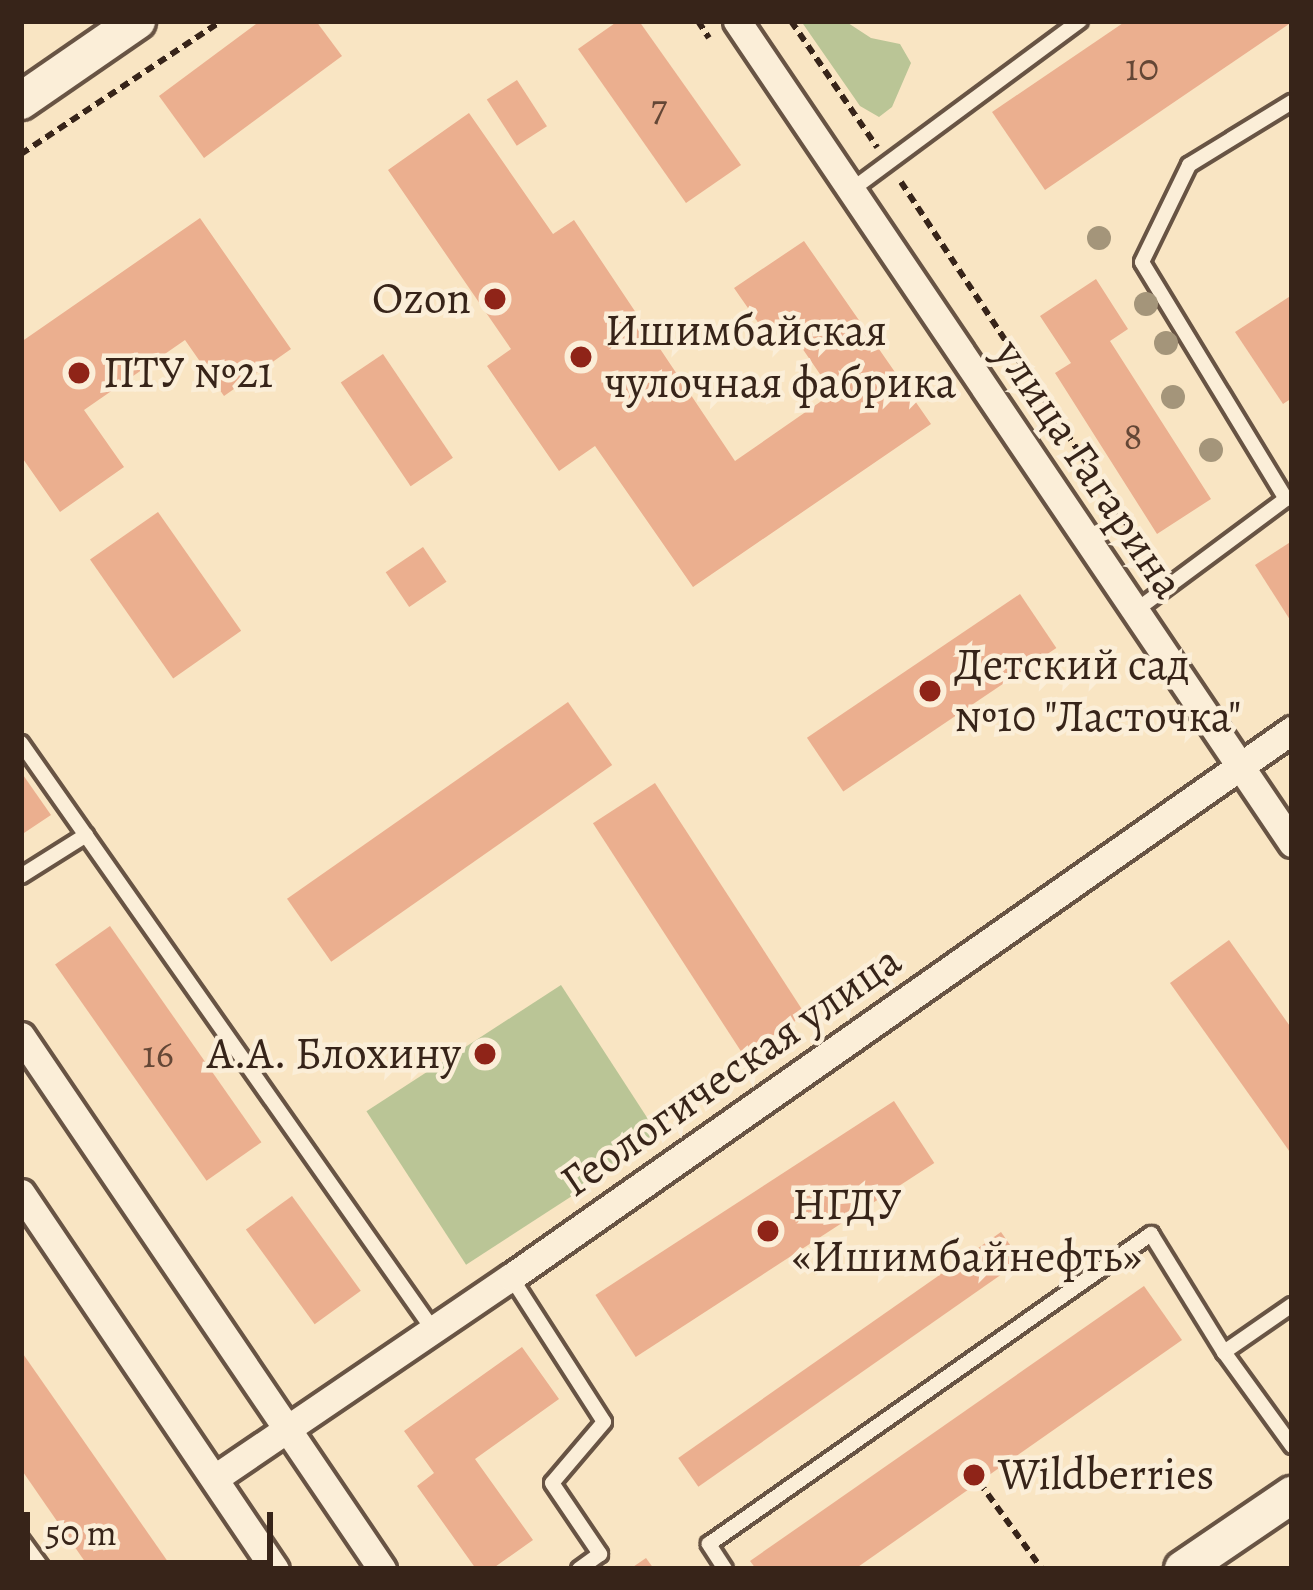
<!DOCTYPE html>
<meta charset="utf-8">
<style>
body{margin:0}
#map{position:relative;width:1313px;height:1590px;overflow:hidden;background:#f9e5c3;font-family:Alegreya,serif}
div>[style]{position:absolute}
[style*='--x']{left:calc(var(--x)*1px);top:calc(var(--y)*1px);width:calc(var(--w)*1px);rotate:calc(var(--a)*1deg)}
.green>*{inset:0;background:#bac596;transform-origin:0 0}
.building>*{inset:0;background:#ebaf8f;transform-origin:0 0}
.path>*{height:6px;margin-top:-3px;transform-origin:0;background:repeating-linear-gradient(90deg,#372419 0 9px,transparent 0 15px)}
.roads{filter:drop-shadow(3px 0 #685444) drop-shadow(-3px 0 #685444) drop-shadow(0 3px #685444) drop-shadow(0 -3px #685444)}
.lane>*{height:14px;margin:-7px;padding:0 7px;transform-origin:7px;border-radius:7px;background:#fbeed8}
.street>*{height:27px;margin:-13.5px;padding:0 13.5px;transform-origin:13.5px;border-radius:13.5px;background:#fbeed8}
.secondary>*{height:36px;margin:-18px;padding:0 18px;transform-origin:18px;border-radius:18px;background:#fbeed8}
.trees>*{width:24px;height:24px;margin:-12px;border-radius:50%;background:#a4957a}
.dots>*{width:33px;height:33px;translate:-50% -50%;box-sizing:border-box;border:6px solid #fbeed8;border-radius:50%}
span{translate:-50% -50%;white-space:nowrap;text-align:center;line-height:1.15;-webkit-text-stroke:9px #fbeed8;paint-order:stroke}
.number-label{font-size:39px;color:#644736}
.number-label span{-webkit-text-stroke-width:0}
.poi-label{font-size:45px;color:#372419}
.right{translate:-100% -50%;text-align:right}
.left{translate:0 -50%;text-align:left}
.street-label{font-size:45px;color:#372419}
.frame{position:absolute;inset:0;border:24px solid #372419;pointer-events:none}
.scale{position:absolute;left:24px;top:1512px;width:249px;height:54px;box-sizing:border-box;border:6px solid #372419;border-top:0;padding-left:15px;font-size:36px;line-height:42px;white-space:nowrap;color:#372419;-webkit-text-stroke:9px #fbeed8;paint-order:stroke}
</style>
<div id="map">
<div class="green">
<i style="clip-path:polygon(801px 21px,845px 21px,871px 38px,900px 44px,911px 63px,892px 107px,879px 117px,860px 106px)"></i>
<i style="left:561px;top:985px;width:183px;height:232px;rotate:57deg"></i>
</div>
<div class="building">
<i style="clip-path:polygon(260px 21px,316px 21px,342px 56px,204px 158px,159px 96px)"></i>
<i style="clip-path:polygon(618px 21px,639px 21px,741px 165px,686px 203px,578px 49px)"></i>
<i style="clip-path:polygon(1126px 21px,1292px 22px,1045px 190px,992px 112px)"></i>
<i style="left:517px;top:80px;width:55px;height:36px;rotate:57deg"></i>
<i style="clip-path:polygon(469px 113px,553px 234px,574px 220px,735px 461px,833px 393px,782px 319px,764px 331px,734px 288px,804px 241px,931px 424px,693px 587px,595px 446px,559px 471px,487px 366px,511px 349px,388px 170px)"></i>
<i style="clip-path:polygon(200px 218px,291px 349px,224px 396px,185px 340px,84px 410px,124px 467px,60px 512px,21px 456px,21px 342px)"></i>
<i style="clip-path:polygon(1096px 279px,1128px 329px,1110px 341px,1211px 499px,1157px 534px,1055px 373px,1071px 363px,1040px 316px)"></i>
<i style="clip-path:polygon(1292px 295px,1292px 398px,1283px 404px,1235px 332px)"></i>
<i style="left:383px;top:354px;width:125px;height:51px;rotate:56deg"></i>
<i style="left:158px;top:512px;width:145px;height:83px;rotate:55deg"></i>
<i style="clip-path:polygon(1292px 541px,1292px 623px,1255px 565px)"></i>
<i style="left:423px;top:547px;width:42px;height:45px;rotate:56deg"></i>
<i style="left:1020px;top:594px;width:65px;height:257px;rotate:56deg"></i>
<i style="left:568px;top:702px;width:77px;height:343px;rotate:55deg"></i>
<i style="clip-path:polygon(21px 772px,51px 815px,21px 835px)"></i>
<i style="left:655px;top:783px;width:276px;height:74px;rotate:57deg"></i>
<i style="left:110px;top:926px;width:264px;height:67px;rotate:55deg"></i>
<i style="clip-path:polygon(1229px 940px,1292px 1029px,1292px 1155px,1170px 983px)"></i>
<i style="left:894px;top:1101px;width:74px;height:356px;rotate:57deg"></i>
<i style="left:292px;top:1196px;width:117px;height:57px;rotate:54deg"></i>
<i style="left:1001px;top:1232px;width:35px;height:394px;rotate:55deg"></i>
<i style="clip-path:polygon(1144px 1286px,1182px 1340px,855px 1569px,756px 1569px,750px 1561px)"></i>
<i style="clip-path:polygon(522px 1347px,559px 1399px,475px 1459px,533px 1540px,492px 1569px,476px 1569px,417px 1486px,434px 1473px,404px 1431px)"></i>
<i style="clip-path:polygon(21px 1351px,173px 1569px,90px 1569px,21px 1469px)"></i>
<i style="clip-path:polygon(646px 1558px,654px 1569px,630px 1569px)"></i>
</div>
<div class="path">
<i style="--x:698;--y:21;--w:20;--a:57"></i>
<i style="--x:791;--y:21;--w:153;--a:55.7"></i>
<i style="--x:21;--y:154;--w:240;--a:-33.6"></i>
<i style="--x:901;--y:182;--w:423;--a:56.6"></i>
<i style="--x:979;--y:1482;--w:107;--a:54.1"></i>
</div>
<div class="roads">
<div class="lane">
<i style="--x:850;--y:191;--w:286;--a:-36.5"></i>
<i style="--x:1135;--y:611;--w:188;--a:-36.6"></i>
<i style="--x:1286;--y:499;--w:277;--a:-121.3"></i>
<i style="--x:1142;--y:262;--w:108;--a:-64.1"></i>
<i style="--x:1189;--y:165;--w:121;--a:-31.5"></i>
<i style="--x:21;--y:743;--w:719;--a:54.92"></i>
<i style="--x:21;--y:876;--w:77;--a:-32.2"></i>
<i style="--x:511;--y:1277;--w:172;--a:57.3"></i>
<i style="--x:604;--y:1422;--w:80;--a:130.4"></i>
<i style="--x:552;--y:1483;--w:86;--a:55.9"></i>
<i style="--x:600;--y:1554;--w:26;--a:144"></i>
<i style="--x:1292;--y:1305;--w:83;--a:145.3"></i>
<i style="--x:1224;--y:1352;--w:116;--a:54.1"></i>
<i style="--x:21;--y:1539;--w:37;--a:54"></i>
<i style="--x:725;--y:1569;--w:30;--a:-123"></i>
<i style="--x:709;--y:1544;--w:540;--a:-35.04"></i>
<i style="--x:1151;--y:1234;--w:139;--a:58.3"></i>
</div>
<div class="street">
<i style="--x:737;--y:21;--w:992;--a:55.97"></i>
<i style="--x:21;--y:1036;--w:644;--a:55.89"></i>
<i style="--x:21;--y:1193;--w:454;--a:56"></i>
<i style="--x:215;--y:1478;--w:358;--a:-34.2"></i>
<i style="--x:511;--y:1277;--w:954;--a:-35.01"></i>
</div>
<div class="secondary">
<i style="--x:21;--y:101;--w:141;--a:-34.6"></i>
<i style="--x:1183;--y:1569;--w:132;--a:-34.2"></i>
</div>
</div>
<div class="trees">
<i style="left:1099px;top:238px"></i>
<i style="left:1146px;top:304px"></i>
<i style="left:1166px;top:343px"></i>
<i style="left:1173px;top:397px"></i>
<i style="left:1211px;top:450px"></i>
</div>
<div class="dots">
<i style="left:495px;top:299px;background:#8f2418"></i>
<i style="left:581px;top:357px;background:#8f2418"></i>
<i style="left:79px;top:373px;background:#8f2418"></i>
<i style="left:930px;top:691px;background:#8f2418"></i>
<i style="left:485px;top:1054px;background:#8f2418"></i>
<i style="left:768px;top:1231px;background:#8f2418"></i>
<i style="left:974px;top:1475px;background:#8f2418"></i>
</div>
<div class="number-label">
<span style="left:1142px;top:67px">10</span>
<span style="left:659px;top:107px">7</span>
<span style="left:1133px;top:436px">8</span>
<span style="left:158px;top:1054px">16</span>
</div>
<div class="poi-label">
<span class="right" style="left:471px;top:299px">Ozon</span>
<span class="left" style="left:605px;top:357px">Ишимбайская<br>чулочная фабрика</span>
<span class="left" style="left:103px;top:373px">ПТУ №21</span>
<span class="left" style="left:954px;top:691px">Детский сад<br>№10 "Ласточка"</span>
<span class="right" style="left:461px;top:1054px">А.А. Блохину</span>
<span class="left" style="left:792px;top:1231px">НГДУ<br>«Ишимбайнефть»</span>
<span class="left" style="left:998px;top:1475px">Wildberries</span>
</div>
<div class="street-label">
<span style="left:1089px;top:469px;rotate:56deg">улица Гагарина</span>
<span style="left:731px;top:1071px;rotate:-35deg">Геологическая улица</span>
</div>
<div class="frame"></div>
<div class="scale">50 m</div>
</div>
